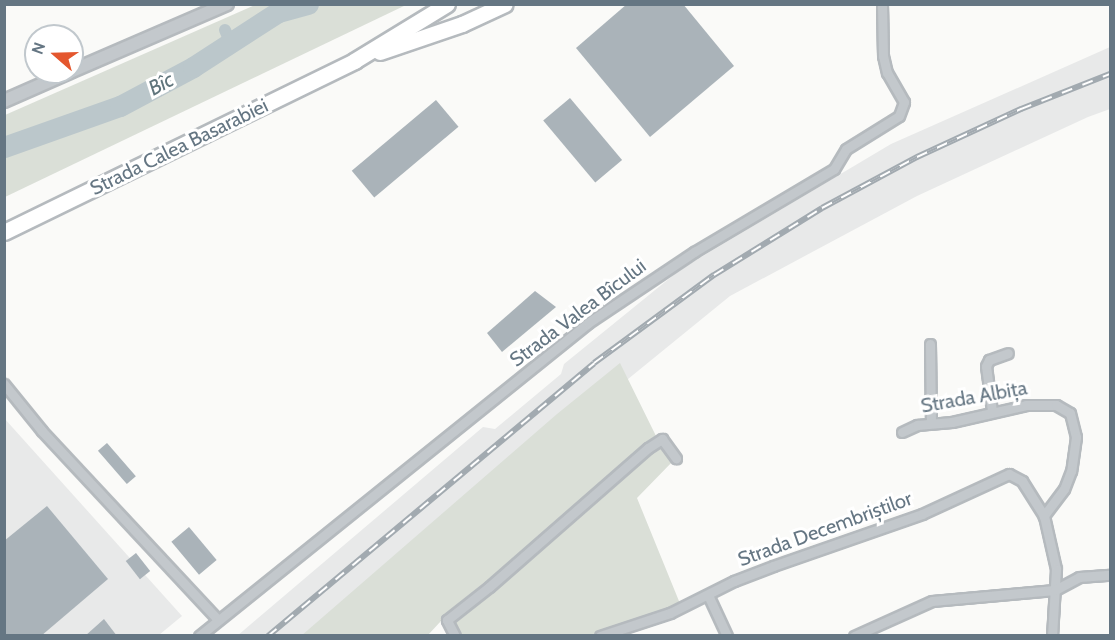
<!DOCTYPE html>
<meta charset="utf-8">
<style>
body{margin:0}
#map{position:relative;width:1115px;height:640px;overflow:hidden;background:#fafaf8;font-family:Cabin,sans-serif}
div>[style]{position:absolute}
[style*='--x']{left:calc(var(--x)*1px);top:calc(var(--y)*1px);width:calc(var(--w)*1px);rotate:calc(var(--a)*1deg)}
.built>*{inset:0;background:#e8e9e9}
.green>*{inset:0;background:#dadfd7}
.canal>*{height:12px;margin:-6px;padding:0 6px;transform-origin:6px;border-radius:6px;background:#bbc7cb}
.river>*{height:21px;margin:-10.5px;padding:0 10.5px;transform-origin:10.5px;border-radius:10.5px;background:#bbc7cb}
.building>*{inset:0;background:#aab3b9;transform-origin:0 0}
.roads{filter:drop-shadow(2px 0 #b5babe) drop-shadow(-2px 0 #b5babe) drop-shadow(0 2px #b5babe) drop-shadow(0 -2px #b5babe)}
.minor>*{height:9px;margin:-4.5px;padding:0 4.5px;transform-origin:4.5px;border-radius:4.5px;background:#c3c8cc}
.tertiary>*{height:12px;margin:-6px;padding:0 6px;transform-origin:6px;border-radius:6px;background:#c3c8cc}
.primary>*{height:15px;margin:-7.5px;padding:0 7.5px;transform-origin:7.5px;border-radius:7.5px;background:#fff}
.rail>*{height:6px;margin-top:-3px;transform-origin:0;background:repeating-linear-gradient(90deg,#fff 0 11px,#a2aab0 0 22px);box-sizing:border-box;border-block:2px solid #a2aab0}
span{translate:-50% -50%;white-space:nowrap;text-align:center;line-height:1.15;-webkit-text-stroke:6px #fff;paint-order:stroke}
.street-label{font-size:20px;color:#657683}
.water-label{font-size:21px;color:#60757c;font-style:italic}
.frame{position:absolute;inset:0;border:6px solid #657683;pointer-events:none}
.north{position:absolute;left:24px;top:24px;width:60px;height:60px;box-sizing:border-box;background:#fff;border:2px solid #c1c8cd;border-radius:50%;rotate:290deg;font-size:16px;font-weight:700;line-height:24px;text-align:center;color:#657683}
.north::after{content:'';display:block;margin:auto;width:21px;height:27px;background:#e4572e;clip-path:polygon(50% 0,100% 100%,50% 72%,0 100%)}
</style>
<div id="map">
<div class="built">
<i style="clip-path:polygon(1110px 47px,1110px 109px,1088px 117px,917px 196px,730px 296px,402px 563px,319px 635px,237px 636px,483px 427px,495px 429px,561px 374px,564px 364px,681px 269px,891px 144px)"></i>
<i style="clip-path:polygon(4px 418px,182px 616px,159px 635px,5px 635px)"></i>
</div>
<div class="green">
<i style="clip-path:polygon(255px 5px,406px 5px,5px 197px,5px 115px)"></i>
<i style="clip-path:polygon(620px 363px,656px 436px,441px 621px,428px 635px,301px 636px,557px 414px)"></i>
<i style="clip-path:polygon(659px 445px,674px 460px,637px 498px,681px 606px,595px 635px,461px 635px,453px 619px,590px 499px)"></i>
</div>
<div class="canal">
<i style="--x:225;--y:30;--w:13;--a:67"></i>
</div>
<div class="river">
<i style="--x:4;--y:147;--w:123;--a:-19.5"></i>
<i style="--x:120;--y:106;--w:83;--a:-28.1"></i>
<i style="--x:193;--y:67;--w:101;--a:-32.9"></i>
<i style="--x:278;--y:12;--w:31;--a:-15"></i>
</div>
<div class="building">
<i style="clip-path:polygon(627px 4px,683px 4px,734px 66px,650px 137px,576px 48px)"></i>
<i style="left:570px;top:98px;width:81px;height:35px;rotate:50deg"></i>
<i style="left:436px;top:100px;width:35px;height:110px;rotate:50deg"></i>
<i style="clip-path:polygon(535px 291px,556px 307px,502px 352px,487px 333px)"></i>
<i style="left:107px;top:443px;width:44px;height:12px;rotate:49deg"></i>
<i style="clip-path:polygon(47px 506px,108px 579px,41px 636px,4px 636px,4px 541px)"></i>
<i style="left:189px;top:527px;width:43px;height:23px;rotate:50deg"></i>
<i style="left:136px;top:553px;width:23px;height:13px;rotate:52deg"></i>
<i style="clip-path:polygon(104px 619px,117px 636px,85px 636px)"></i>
</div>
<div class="roads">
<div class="minor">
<i style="--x:930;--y:344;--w:78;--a:89.3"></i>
<i style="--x:4;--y:384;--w:60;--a:51"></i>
<i style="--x:42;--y:431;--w:258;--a:47"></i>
<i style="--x:992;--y:411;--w:45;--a:-97.6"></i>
<i style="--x:986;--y:366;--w:7;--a:-63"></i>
<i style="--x:989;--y:360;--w:20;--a:-20"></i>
<i style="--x:902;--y:432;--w:17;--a:-25"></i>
<i style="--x:917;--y:425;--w:35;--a:-5"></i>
<i style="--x:952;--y:422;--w:76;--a:-12.9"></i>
<i style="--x:1026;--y:405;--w:30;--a:0"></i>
<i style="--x:1056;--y:405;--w:16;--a:30"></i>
<i style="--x:1070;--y:413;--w:25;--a:76"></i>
<i style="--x:1076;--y:437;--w:34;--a:98"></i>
<i style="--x:1071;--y:471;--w:19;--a:111"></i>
<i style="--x:1064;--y:489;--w:34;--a:127"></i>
<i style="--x:1044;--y:516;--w:54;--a:77.2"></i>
<i style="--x:1056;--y:569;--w:67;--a:93.4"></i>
<i style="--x:708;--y:595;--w:45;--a:65.1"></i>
<i style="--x:199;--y:636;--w:499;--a:-38.8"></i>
<i style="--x:588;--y:323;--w:128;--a:-33.8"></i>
<i style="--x:694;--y:252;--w:163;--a:-30.7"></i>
<i style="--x:834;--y:169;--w:23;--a:-59"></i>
<i style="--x:846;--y:149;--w:62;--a:-31.9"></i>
<i style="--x:899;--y:116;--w:15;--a:-70"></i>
<i style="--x:904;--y:102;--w:34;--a:-120"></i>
<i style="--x:887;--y:73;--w:17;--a:-103"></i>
<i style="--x:883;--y:56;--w:52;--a:-91.1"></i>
<i style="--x:455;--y:636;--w:18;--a:-117"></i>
<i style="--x:447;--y:620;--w:53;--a:-38.2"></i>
<i style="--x:489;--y:587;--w:211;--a:-41.2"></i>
<i style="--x:648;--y:448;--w:17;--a:-33"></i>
<i style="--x:662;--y:439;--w:24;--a:54"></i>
<i style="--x:600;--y:636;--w:74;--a:-18.2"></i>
<i style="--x:670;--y:613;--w:72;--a:-26.6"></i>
<i style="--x:734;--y:581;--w:42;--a:-21"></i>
<i style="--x:773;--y:566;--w:158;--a:-19.2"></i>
<i style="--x:922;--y:514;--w:96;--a:-24.7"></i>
<i style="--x:1009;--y:474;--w:15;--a:28"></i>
<i style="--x:1022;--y:481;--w:41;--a:57.8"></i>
<i style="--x:854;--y:636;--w:85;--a:-24.2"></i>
<i style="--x:932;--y:601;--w:123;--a:-5.1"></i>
<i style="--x:1055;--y:590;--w:27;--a:-28"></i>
<i style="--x:1079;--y:577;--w:31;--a:-4"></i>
</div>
<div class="tertiary">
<i style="--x:72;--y:71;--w:169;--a:-23.4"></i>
<i style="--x:4;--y:101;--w:72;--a:-23.7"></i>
</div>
<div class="primary">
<i style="--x:380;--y:52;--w:87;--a:-18.9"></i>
<i style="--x:462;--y:24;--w:47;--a:-24.9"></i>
<i style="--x:4;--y:232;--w:390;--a:-26"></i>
<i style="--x:354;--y:61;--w:109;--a:-31.5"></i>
</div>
</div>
<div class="rail">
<i style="--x:268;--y:636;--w:425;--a:-39.9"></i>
<i style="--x:594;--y:363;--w:149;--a:-36.3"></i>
<i style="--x:714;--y:275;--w:127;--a:-31.8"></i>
<i style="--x:822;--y:208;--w:108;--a:-28.2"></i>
<i style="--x:917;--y:157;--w:115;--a:-24.8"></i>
<i style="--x:1021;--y:109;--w:96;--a:-21.5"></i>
</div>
<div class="street-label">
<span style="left:179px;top:147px;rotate:-26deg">Strada Calea Basarabiei</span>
<span style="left:578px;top:313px;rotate:-37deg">Strada Valea Bîcului</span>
<span style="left:974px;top:397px;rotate:-10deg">Strada Albița</span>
<span style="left:825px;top:529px;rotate:-20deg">Strada Decembriștilor</span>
</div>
<div class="water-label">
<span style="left:161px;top:84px;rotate:-28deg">Bîc</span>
</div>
<div class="frame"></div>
<div class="north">N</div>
</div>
